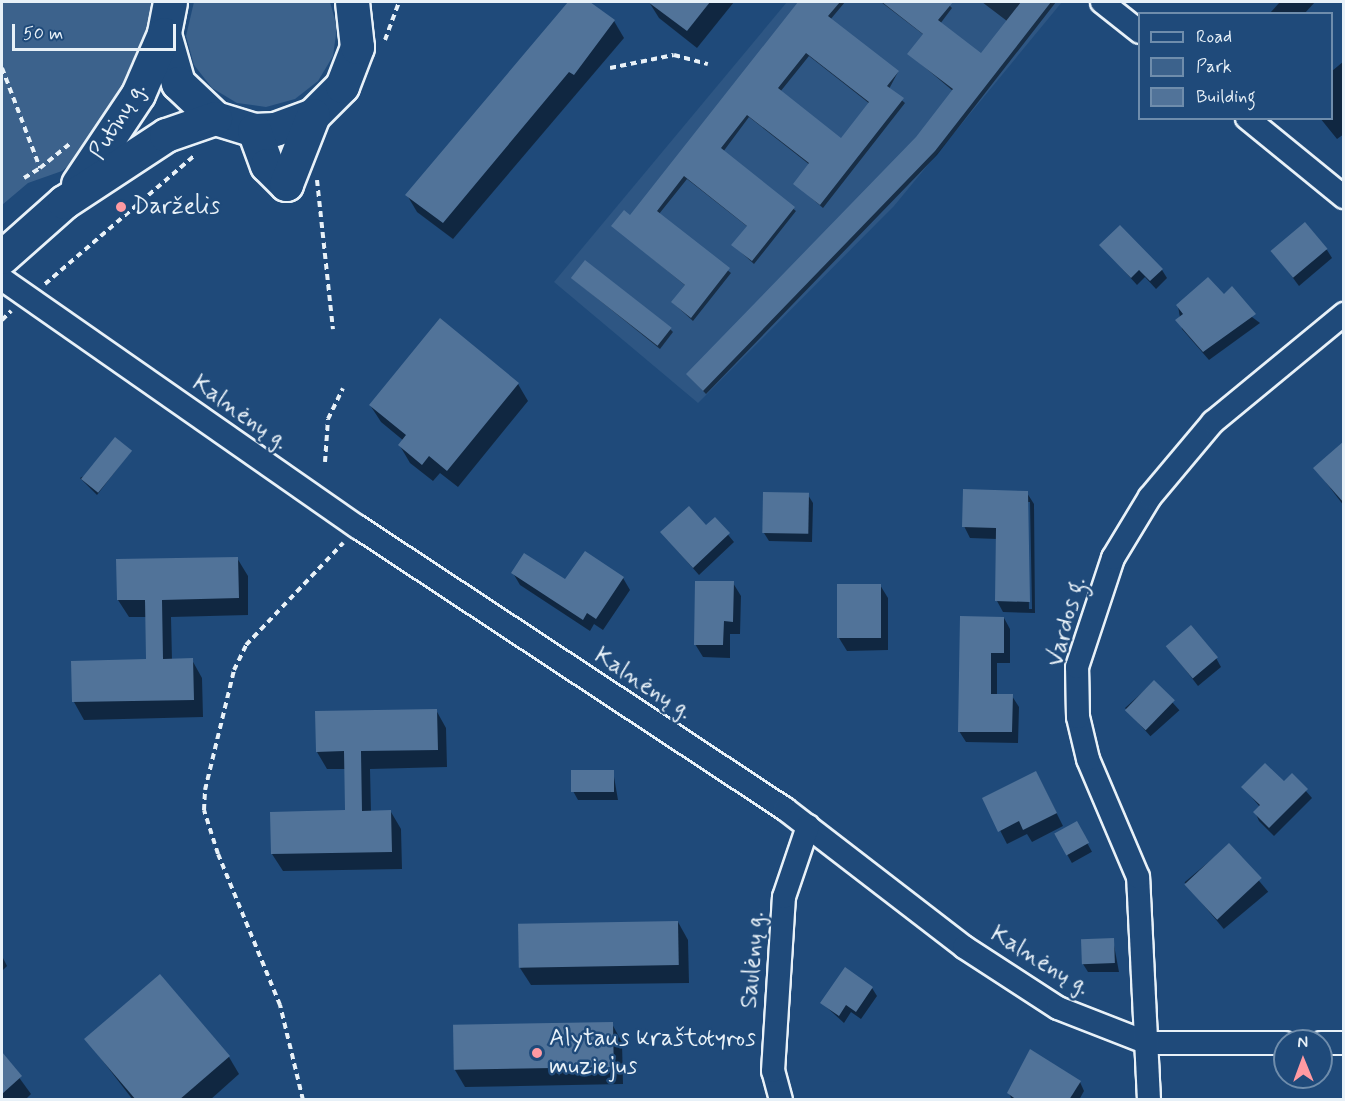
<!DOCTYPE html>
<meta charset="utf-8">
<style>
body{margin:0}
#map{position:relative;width:1345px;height:1101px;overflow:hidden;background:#1f4a7a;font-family:Mynerve,sans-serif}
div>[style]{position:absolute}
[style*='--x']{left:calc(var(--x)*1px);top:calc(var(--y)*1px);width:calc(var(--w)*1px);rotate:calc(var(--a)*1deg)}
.built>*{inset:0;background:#2e5683}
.green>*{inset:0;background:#3c628c}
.shadow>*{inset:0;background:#0007;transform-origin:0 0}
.building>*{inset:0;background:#517399;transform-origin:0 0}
.path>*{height:4px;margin-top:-2px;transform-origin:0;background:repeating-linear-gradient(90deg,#e8f1f8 0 6px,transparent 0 10.5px)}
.roads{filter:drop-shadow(2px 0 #e8f1f8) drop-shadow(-2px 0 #e8f1f8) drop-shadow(0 2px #e8f1f8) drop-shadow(0 -2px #e8f1f8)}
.street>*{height:22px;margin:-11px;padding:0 11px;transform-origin:11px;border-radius:11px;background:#1f4a7a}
.secondary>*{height:33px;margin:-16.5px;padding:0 16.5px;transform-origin:16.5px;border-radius:16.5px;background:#1f4a7a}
.dots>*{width:16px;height:16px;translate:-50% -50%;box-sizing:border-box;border:3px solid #1f4a7a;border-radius:50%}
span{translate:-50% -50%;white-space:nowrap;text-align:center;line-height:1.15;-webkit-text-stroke:5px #1f4a7a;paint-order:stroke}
.street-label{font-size:24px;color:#e8f1f8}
.poi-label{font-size:24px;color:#e8f1f8}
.left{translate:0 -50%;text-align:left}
.frame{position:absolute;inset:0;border:3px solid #e8f1f8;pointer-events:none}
.legend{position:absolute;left:1138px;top:12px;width:195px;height:108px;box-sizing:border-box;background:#1f4a7a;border:2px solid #6f8dac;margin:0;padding:8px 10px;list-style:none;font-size:18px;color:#e8f1f8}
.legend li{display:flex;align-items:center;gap:12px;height:30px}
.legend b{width:30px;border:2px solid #6f8dac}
.north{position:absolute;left:1273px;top:1029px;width:60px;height:60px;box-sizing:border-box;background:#1f4a7a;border:2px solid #6f8dac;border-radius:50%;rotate:359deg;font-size:16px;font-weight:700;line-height:24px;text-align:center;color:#e8f1f8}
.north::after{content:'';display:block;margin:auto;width:21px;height:27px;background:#ff9aa2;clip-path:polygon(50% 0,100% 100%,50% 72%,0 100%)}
.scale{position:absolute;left:12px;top:24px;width:164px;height:27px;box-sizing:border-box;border:3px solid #e8f1f8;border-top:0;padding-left:8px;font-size:18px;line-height:21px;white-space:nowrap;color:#e8f1f8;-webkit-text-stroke:4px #1f4a7a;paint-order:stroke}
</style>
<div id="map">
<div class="built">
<i style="clip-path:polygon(787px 2px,1062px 2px,894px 206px,698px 403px,554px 282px)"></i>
</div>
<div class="green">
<i style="clip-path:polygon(2px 2px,161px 2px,114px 115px,92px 146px,62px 171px,28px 183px,2px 205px)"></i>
<i style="clip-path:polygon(194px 2px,330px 2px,337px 27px,333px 56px,318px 81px,295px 99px,266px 107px,237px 103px,212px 88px,194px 65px,186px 36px)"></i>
</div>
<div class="shadow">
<i style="clip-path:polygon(570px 2px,588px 2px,614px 21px,624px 38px,453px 239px,417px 212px,407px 195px)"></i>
<i style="clip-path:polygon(649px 2px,734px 2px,697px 48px,659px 18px)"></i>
<i style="clip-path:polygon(evenodd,800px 2px,845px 2px,830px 20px,898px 72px,889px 89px,905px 103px,823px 208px,795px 184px,810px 165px,749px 117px,723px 152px,796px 211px,754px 264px,733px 245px,748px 227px,687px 179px,659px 214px,731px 273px,693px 321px,673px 303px,686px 286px,613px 226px,630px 217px,800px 2px,809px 56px,870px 104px,842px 140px,780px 92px,809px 56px)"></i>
<i style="clip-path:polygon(881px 2px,946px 2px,952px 8px,940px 24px,981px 55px,1007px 21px,982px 2px,1056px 2px,937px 155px,706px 394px,687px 374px,917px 138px,953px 91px,909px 54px,924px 35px)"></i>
<i style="clip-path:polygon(1280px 2px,1315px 2px,1304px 14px,1269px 14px)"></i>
<i style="clip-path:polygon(1344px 61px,1344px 134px,1337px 139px,1320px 118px,1332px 118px,1332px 71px)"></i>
<i style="clip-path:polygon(1101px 245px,1162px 270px,1167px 278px,1156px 289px,1145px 277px,1137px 285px)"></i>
<i style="clip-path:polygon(1327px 250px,1332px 258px,1299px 286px,1273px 251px)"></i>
<i style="clip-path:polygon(572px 278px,670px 329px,673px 332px,660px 349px)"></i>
<i style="clip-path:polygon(1224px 296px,1260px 323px,1209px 360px,1182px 329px,1178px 306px)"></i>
<i style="clip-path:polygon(518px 384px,528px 401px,458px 487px,440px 473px,433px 481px,410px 463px,400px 446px,404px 441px,381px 422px,370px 405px)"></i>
<i style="clip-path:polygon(130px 452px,97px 495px,80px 478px)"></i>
<i style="clip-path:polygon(1344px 452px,1344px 506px,1315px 468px)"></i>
<i style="clip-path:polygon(evenodd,1027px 493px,1034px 504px,1035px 613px,1003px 612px,997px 601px,997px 539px,970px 538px,964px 526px,1027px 493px,1027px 502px,1030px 502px,1032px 609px,1029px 609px,1027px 502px)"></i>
<i style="clip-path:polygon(808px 495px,813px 503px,812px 542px,769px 541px,764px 533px)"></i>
<i style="clip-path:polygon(715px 519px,734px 542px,699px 575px,662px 533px,706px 527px)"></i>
<i style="clip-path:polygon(237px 558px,248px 576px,248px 615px,171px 617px,172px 660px,192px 660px,202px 678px,203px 717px,84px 720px,74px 702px,73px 662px,148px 660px,147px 617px,129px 617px,118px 600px)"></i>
<i style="clip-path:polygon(513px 573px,566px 581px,623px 578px,630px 590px,603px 630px,594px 624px,590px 631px,520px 585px)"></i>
<i style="clip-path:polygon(733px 583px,741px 596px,740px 634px,730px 634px,730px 658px,703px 657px,695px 644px)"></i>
<i style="clip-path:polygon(880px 585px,888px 598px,888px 650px,847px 651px,839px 638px)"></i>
<i style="clip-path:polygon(1004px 618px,1010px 629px,1010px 663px,997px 663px,997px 695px,1012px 696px,1019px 707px,1018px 743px,966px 742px,959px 731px)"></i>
<i style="clip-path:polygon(1168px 647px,1216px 658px,1221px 667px,1198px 686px)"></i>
<i style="left:1154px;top:682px;width:38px;height:39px;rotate:48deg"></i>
<i style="clip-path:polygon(436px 710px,446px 728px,447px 767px,370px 769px,371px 812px,391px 812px,401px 829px,402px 869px,283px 871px,272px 854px,347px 812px,346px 769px,327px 769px,317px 752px)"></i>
<i style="clip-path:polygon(613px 771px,618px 800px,578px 800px,573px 791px)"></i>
<i style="clip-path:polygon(1292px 775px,1312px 798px,1274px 836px,1259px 821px,1255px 812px,1260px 807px,1243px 787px,1284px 783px)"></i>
<i style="clip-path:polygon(1043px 786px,1063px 826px,1032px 842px,1027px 834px,1007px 844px,984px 799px)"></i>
<i style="left:1076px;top:823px;width:33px;height:23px;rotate:61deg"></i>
<i style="left:1229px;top:845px;width:61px;height:58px;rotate:50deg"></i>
<i style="clip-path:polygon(678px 922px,688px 940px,689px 983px,531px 985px,520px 968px)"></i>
<i style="clip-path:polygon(1113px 940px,1119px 972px,1088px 972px,1083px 964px)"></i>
<i style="clip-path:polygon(2px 956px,7px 966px,2px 971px)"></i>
<i style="clip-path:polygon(872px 988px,877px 996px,861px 1019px,851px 1012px,844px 1023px,822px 1003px)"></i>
<i style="clip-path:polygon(612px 1024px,622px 1042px,623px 1084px,465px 1087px,455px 1070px)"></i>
<i style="clip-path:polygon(86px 1039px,229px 1057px,239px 1074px,210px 1100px,133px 1100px)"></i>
<i style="clip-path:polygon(1030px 1051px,1080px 1082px,1084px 1091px,1079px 1100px,1012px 1100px,1009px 1093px)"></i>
<i style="clip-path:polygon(2px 1054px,31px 1094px,25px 1100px,2px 1100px)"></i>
</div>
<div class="building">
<i style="clip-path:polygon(568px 2px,590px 2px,615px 20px,574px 75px,569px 72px,443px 223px,405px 195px)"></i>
<i style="clip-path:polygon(648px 2px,710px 2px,687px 31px)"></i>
<i style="clip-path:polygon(evenodd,798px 2px,840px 2px,828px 16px,899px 71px,887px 86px,904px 98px,820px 205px,793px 184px,809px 163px,747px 115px,721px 148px,795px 207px,752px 261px,731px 245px,747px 226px,684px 176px,657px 211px,730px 268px,691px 318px,671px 302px,685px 285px,611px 226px,624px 210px,630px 215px,798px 2px,806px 53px,869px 102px,841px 138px,778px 88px,806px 53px)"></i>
<i style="clip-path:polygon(882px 2px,953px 2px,938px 20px,981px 53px,1021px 2px,1051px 2px,935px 151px,703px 391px,686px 374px,916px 137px,953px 89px,907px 54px,923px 34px)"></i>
<i style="left:1305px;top:222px;width:35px;height:45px;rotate:50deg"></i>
<i style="clip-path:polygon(1120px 225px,1163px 269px,1150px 281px,1139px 270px,1131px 278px,1099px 245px)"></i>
<i style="left:585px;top:260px;width:110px;height:23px;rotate:38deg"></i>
<i style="clip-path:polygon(1208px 277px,1224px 294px,1232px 286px,1256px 314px,1203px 352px,1175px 320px,1183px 314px,1176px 305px)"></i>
<i style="clip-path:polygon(440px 318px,519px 383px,447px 471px,429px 456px,422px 465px,398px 445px,406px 435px,369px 405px)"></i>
<i style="left:115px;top:437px;width:22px;height:54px;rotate:39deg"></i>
<i style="clip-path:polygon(1344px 441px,1344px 503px,1313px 468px)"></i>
<i style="clip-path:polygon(963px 489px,1028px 491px,1030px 602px,995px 601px,996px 528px,962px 527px)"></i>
<i style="left:763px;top:492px;width:46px;height:41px;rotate:1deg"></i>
<i style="clip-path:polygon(689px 506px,706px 525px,715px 517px,730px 533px,693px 568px,660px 532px)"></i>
<i style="clip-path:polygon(585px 551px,624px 577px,596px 619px,587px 613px,583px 620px,511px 573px,524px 553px,565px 579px)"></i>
<i style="clip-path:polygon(238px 557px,239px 598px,162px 600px,163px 659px,193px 658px,194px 700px,72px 702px,71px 661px,146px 659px,145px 600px,117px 600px,116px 559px)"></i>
<i style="clip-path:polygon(695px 581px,734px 581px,733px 622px,724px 621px,723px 645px,694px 645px)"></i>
<i style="left:837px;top:584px;width:44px;height:54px"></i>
<i style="clip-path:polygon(960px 616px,1004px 617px,1004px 653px,991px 653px,991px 694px,1013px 694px,1012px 732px,958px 732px)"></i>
<i style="left:1191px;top:625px;width:42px;height:33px;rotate:50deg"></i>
<i style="left:1154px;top:680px;width:29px;height:42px;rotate:44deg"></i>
<i style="clip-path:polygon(437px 709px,438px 750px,361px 751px,362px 811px,391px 810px,392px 852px,271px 854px,270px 812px,345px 810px,344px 751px,316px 752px,315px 711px)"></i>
<i style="clip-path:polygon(1265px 763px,1284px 781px,1292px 773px,1308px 789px,1269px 828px,1253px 812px,1260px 805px,1241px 787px)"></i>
<i style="left:571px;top:770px;width:43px;height:22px"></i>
<i style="clip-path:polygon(1036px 771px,1057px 813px,1023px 830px,1019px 821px,998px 832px,982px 798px)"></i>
<i style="left:1077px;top:821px;width:25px;height:26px;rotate:61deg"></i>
<i style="left:1229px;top:843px;width:48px;height:61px;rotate:47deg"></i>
<i style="left:678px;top:921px;width:44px;height:160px;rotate:89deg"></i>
<i style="left:1114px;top:938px;width:25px;height:33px;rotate:88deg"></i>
<i style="clip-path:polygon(845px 967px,873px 987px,856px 1012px,846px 1005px,839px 1016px,820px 1003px)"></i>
<i style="clip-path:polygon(160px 974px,230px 1056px,179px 1100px,136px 1100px,84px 1039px)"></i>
<i style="left:613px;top:1022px;width:45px;height:160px;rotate:89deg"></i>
<i style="clip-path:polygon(1030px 1049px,1081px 1081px,1069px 1100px,1017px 1100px,1007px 1093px)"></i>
<i style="clip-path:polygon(2px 1052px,22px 1076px,2px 1094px)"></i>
</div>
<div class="path">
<i style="--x:385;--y:40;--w:40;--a:-69.8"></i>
<i style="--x:2;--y:68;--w:107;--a:69.2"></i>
<i style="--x:40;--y:168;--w:41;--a:-39.1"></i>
<i style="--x:610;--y:68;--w:65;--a:-11.5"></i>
<i style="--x:674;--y:55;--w:35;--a:15"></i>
<i style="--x:24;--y:178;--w:19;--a:-32"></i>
<i style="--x:317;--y:180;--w:150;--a:83.9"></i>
<i style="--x:45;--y:284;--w:196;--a:-40.7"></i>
<i style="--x:2;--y:320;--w:13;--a:-45"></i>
<i style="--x:325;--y:462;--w:43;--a:-86"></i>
<i style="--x:328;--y:419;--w:34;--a:-64"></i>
<i style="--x:303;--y:1100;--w:98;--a:-103.6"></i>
<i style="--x:280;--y:1005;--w:163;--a:-112.3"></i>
<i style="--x:218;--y:854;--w:46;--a:-107.7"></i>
<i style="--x:204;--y:810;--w:20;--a:-87"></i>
<i style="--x:205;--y:790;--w:123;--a:-76.4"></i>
<i style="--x:234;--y:670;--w:28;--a:-64"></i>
<i style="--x:246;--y:645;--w:141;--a:-46.4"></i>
</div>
<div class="roads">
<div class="street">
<i style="--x:1102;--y:2;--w:48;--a:38.3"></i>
<i style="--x:1247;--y:118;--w:125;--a:39.2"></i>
<i style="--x:2;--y:279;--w:434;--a:34.9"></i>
<i style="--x:358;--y:527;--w:512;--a:33.44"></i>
<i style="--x:785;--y:809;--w:226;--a:37.6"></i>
<i style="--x:964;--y:947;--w:112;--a:33"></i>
<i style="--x:1058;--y:1008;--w:97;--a:21.3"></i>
<i style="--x:1148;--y:1043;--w:137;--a:0"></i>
<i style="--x:1321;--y:1043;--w:23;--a:0"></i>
<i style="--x:781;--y:1100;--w:30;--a:-105"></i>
<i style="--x:773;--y:1071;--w:174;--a:-86.4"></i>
<i style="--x:784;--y:897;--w:75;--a:-71.3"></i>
<i style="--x:1149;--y:1100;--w:223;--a:-92.8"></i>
<i style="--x:1138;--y:877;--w:128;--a:-113"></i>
<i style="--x:1088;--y:759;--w:43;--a:-103.4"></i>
<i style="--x:1078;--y:717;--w:50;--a:-91.1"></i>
<i style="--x:1077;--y:667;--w:115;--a:-71.7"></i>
<i style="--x:1113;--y:558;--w:71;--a:-58.8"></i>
<i style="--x:1150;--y:497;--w:98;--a:-50"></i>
<i style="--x:1213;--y:422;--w:170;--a:-39.5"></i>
</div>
<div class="secondary">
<i style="--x:170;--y:2;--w:33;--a:101"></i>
<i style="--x:164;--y:34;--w:51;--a:74.1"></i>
<i style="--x:178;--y:83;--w:51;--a:43.4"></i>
<i style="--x:215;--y:118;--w:41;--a:17.1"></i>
<i style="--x:254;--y:130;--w:21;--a:-3"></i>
<i style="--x:275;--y:129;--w:40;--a:-20.2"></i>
<i style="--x:313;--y:115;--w:41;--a:-45"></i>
<i style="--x:342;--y:86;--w:42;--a:-69"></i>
<i style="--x:357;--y:47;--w:45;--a:-96.3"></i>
<i style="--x:254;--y:130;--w:37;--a:70"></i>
<i style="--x:267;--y:165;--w:27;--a:45"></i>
<i style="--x:286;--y:184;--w:74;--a:-68.6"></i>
<i style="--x:78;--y:184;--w:108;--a:-56.3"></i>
<i style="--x:138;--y:94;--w:65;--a:-66.6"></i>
<i style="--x:2;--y:257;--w:83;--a:-41.6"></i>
<i style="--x:64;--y:202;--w:122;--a:-33.3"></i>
<i style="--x:166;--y:135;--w:52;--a:-19.1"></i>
</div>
</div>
<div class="dots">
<i style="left:121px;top:207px;background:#ff9aa2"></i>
<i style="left:537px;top:1053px;background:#ff9aa2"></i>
</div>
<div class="street-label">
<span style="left:118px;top:121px;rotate:-59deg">Putinų g.</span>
<span style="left:240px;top:413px;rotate:35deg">Kalnėnų g.</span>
<span style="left:1067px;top:622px;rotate:-75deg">Vardos g.</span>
<span style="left:643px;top:684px;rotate:33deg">Kalnėnų g.</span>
<span style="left:753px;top:960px;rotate:-86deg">Saulėnų g.</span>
<span style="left:1040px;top:961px;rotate:31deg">Kalnėnų g.</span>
</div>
<div class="poi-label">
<span class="left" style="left:133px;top:207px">Darželis</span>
<span class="left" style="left:549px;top:1053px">Alytaus kraštotyros<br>muziejus</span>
</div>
<div class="frame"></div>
<ul class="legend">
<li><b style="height:8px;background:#1f4a7a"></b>Road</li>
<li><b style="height:16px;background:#3c628c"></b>Park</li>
<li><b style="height:16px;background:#517399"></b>Building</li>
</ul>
<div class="north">N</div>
<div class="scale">50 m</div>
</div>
